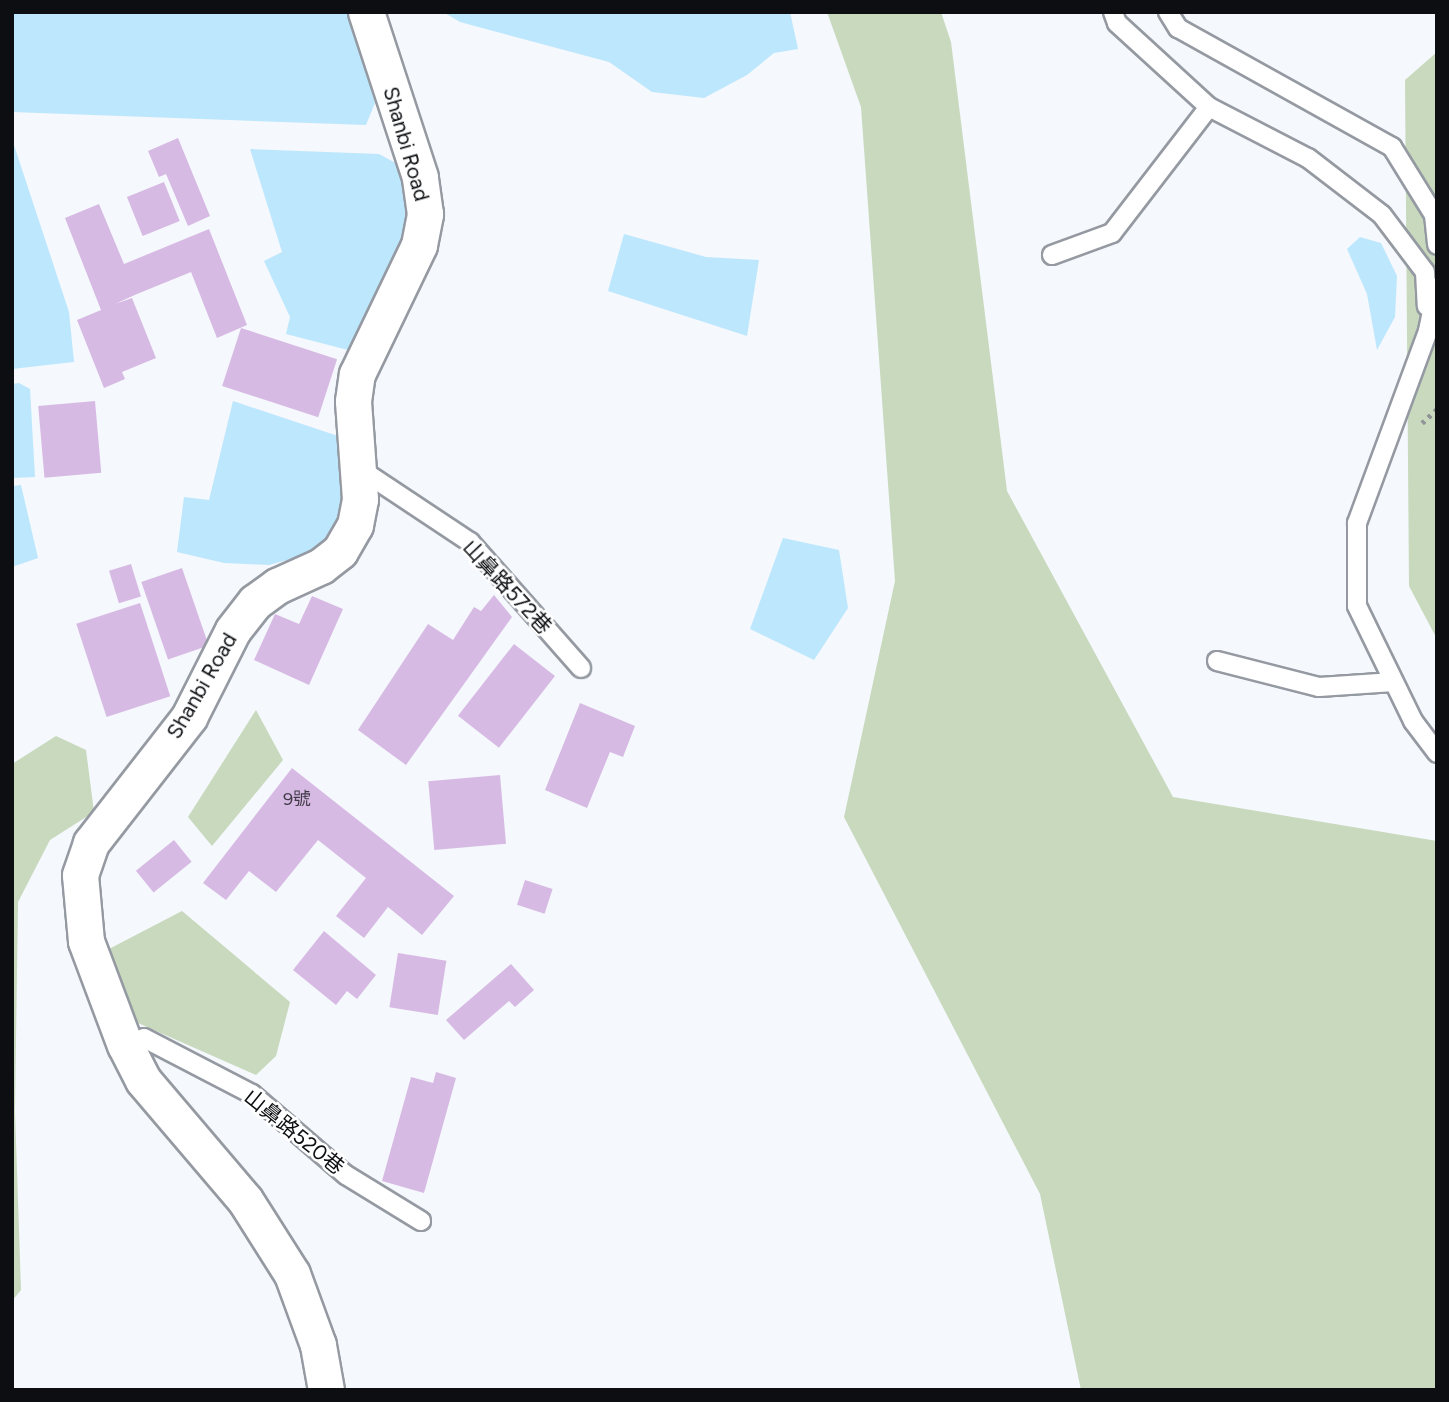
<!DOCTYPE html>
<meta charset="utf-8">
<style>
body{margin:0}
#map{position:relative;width:1449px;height:1402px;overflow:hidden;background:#f5f8fd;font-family:Figtree,"Noto Sans TC",sans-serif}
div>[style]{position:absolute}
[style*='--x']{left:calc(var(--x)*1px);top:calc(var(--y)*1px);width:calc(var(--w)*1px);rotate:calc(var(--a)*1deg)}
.green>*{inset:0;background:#c8d9bd}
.water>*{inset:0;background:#bde7fc}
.building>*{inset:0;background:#d7bae3;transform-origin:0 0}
.path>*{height:4.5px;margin-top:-2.25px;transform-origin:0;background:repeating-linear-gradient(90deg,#919498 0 3.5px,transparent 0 8.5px)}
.roads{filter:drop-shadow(2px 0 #959aa2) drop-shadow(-2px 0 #959aa2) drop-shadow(0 2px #959aa2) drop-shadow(0 -2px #959aa2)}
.service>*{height:18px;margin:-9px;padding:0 9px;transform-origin:9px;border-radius:9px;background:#fff}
.minor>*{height:35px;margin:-17.5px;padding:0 17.5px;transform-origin:17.5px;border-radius:17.5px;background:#fff}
span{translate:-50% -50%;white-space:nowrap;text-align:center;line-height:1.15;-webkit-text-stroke:5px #fff;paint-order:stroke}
.number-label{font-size:18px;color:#3f3946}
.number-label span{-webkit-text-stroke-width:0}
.street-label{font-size:21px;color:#0c0e11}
.frame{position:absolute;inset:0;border:14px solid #0c0e11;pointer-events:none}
</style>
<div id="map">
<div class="green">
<i style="clip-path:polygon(827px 12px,941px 12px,951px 42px,1007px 491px,1173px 797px,1437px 841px,1437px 1390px,1081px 1390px,1040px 1194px,844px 817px,895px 581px,861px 107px)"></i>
<i style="clip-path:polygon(1437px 52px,1437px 639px,1409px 586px,1405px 80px)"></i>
<i style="clip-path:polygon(256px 710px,283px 760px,212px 846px,188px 817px)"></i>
<i style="clip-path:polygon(56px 736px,86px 750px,94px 812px,50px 840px,18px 902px,15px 1111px,21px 1290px,12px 1301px,12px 764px)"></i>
<i style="clip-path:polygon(182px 911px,290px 1002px,276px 1056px,256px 1075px,138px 1023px,107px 950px)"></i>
</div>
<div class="water">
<i style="clip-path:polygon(12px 12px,348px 12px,375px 103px,366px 125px,12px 112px)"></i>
<i style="clip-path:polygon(443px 12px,790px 12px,798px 49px,774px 53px,747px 75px,704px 98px,652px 92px,609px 62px,460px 22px)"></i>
<i style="clip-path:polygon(12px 139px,69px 312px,74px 362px,12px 369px)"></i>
<i style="clip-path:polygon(250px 149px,379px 154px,401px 166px,415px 197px,405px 238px,348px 350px,286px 334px,290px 317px,264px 261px,282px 252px)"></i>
<i style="clip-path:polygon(624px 234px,706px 257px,759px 260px,747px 336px,608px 291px)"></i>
<i style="clip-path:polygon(1360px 237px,1381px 243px,1397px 276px,1395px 317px,1377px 350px,1367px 294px,1347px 249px)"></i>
<i style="clip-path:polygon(19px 383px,30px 389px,35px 477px,12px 478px,12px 384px)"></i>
<i style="clip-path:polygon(233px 401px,338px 436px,349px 482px,334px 532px,317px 552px,269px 565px,224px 563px,177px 552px,184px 497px,209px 500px)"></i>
<i style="clip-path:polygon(21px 485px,38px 558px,12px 567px,12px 486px)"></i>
<i style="clip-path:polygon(783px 538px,839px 550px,848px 608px,814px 660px,750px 629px)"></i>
</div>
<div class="building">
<i style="clip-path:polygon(178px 138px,210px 216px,188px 226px,166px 174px,159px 177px,148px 151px)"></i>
<i style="left:164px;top:182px;width:42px;height:40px;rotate:68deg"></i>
<i style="clip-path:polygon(99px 204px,124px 264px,209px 229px,247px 325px,217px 338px,191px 272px,137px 294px,115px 304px,132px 298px,156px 358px,122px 372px,125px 379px,104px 388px,77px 320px,101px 310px,65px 218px)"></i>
<i style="left:241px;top:328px;width:101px;height:61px;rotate:18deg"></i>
<i style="left:95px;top:401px;width:72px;height:57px;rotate:85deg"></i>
<i style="left:131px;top:564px;width:34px;height:23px;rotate:73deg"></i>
<i style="left:182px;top:568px;width:82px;height:43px;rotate:71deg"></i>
<i style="clip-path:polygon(494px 595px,512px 617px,406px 765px,358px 730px,428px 624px,453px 640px,474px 607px,481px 611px)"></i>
<i style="clip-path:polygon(312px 596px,343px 609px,309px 685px,254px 660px,275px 614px,299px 624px)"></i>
<i style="left:140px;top:603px;width:98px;height:67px;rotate:72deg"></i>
<i style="left:514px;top:644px;width:52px;height:91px;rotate:38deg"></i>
<i style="clip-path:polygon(580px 703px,635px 726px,623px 757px,610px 752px,587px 808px,545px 790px)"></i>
<i style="clip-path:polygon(292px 768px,454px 896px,422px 935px,388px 907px,364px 938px,336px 916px,366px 878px,318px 840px,276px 892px,249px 871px,226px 900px,203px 883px)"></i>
<i style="left:500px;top:775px;width:69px;height:72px;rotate:85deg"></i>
<i style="left:174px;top:840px;width:28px;height:49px;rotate:51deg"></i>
<i style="left:525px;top:880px;width:29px;height:26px;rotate:18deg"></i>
<i style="clip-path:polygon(324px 931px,376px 975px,357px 999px,347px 991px,336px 1005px,293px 970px)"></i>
<i style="left:398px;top:953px;width:49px;height:55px;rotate:9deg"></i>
<i style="clip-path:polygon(511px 964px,534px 990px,515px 1007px,509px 1001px,464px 1040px,446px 1020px)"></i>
<i style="clip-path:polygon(436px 1072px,456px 1078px,424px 1193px,382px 1181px,411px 1077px,433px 1083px)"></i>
</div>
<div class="path">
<i style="--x:1422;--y:423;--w:21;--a:-43"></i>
</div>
<div class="roads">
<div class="service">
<i style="--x:1113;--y:12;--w:12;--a:70"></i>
<i style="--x:1117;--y:23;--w:125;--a:42.4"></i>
<i style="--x:1209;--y:107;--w:111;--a:27.3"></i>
<i style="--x:1308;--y:158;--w:93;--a:37.6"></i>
<i style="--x:1382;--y:215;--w:71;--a:53"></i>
<i style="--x:1425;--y:272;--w:34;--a:87"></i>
<i style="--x:1168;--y:12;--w:19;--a:58"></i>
<i style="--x:1178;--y:28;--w:245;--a:29.1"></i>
<i style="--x:1392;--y:147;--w:80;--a:58.3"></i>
<i style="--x:1434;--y:215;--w:30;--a:84"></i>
<i style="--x:1052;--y:255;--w:64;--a:-20.1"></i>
<i style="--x:1112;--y:233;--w:159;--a:-52.4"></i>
<i style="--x:1437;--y:287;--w:45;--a:101.6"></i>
<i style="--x:1428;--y:331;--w:205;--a:110.3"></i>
<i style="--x:1357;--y:523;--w:83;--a:90"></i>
<i style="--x:1357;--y:606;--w:128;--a:64"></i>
<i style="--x:1413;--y:721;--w:40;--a:53"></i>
<i style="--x:357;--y:467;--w:136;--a:33.6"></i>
<i style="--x:470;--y:542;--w:168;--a:48.6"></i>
<i style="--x:1217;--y:661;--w:105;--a:14.3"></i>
<i style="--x:1319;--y:687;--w:75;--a:-3.8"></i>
<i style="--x:125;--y:1045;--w:20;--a:-20"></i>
<i style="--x:144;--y:1038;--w:122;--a:27.4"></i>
<i style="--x:252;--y:1094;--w:124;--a:40.8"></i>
<i style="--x:346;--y:1175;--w:88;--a:31.5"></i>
</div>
<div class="minor">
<i style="--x:326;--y:1390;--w:46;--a:-100.1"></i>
<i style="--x:318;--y:1345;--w:76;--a:-110.1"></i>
<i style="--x:292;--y:1274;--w:88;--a:-122.4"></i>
<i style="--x:245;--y:1200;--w:157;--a:-130.4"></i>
<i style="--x:143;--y:1080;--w:39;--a:-117"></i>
<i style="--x:125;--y:1045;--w:111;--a:-110.6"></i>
<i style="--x:86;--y:941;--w:66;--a:-95.2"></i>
<i style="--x:80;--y:875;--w:34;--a:-71"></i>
<i style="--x:91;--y:843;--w:160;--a:-52.1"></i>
<i style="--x:189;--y:717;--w:97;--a:-63.2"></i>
<i style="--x:233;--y:630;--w:36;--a:-52"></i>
<i style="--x:255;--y:602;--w:27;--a:-36"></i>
<i style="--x:277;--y:586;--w:48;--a:-24.4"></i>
<i style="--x:321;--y:566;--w:24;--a:-38"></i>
<i style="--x:340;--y:551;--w:30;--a:-60"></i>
<i style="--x:355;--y:525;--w:26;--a:-79"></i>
<i style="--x:360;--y:499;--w:98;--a:-94.1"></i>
<i style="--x:353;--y:401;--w:27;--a:-82"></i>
<i style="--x:357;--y:374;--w:143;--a:-64.3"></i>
<i style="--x:419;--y:245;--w:32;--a:-79"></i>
<i style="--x:425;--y:214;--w:37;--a:-98"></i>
<i style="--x:420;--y:177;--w:174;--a:-108.1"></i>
</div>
</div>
<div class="number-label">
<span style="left:297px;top:799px">9號</span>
</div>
<div class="street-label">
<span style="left:406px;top:144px;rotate:74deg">Shanbi Road</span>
<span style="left:507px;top:587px;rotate:47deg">山鼻路572巷</span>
<span style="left:202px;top:686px;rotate:-60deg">Shanbi Road</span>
<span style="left:294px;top:1132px;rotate:39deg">山鼻路520巷</span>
</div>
<div class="frame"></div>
</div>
